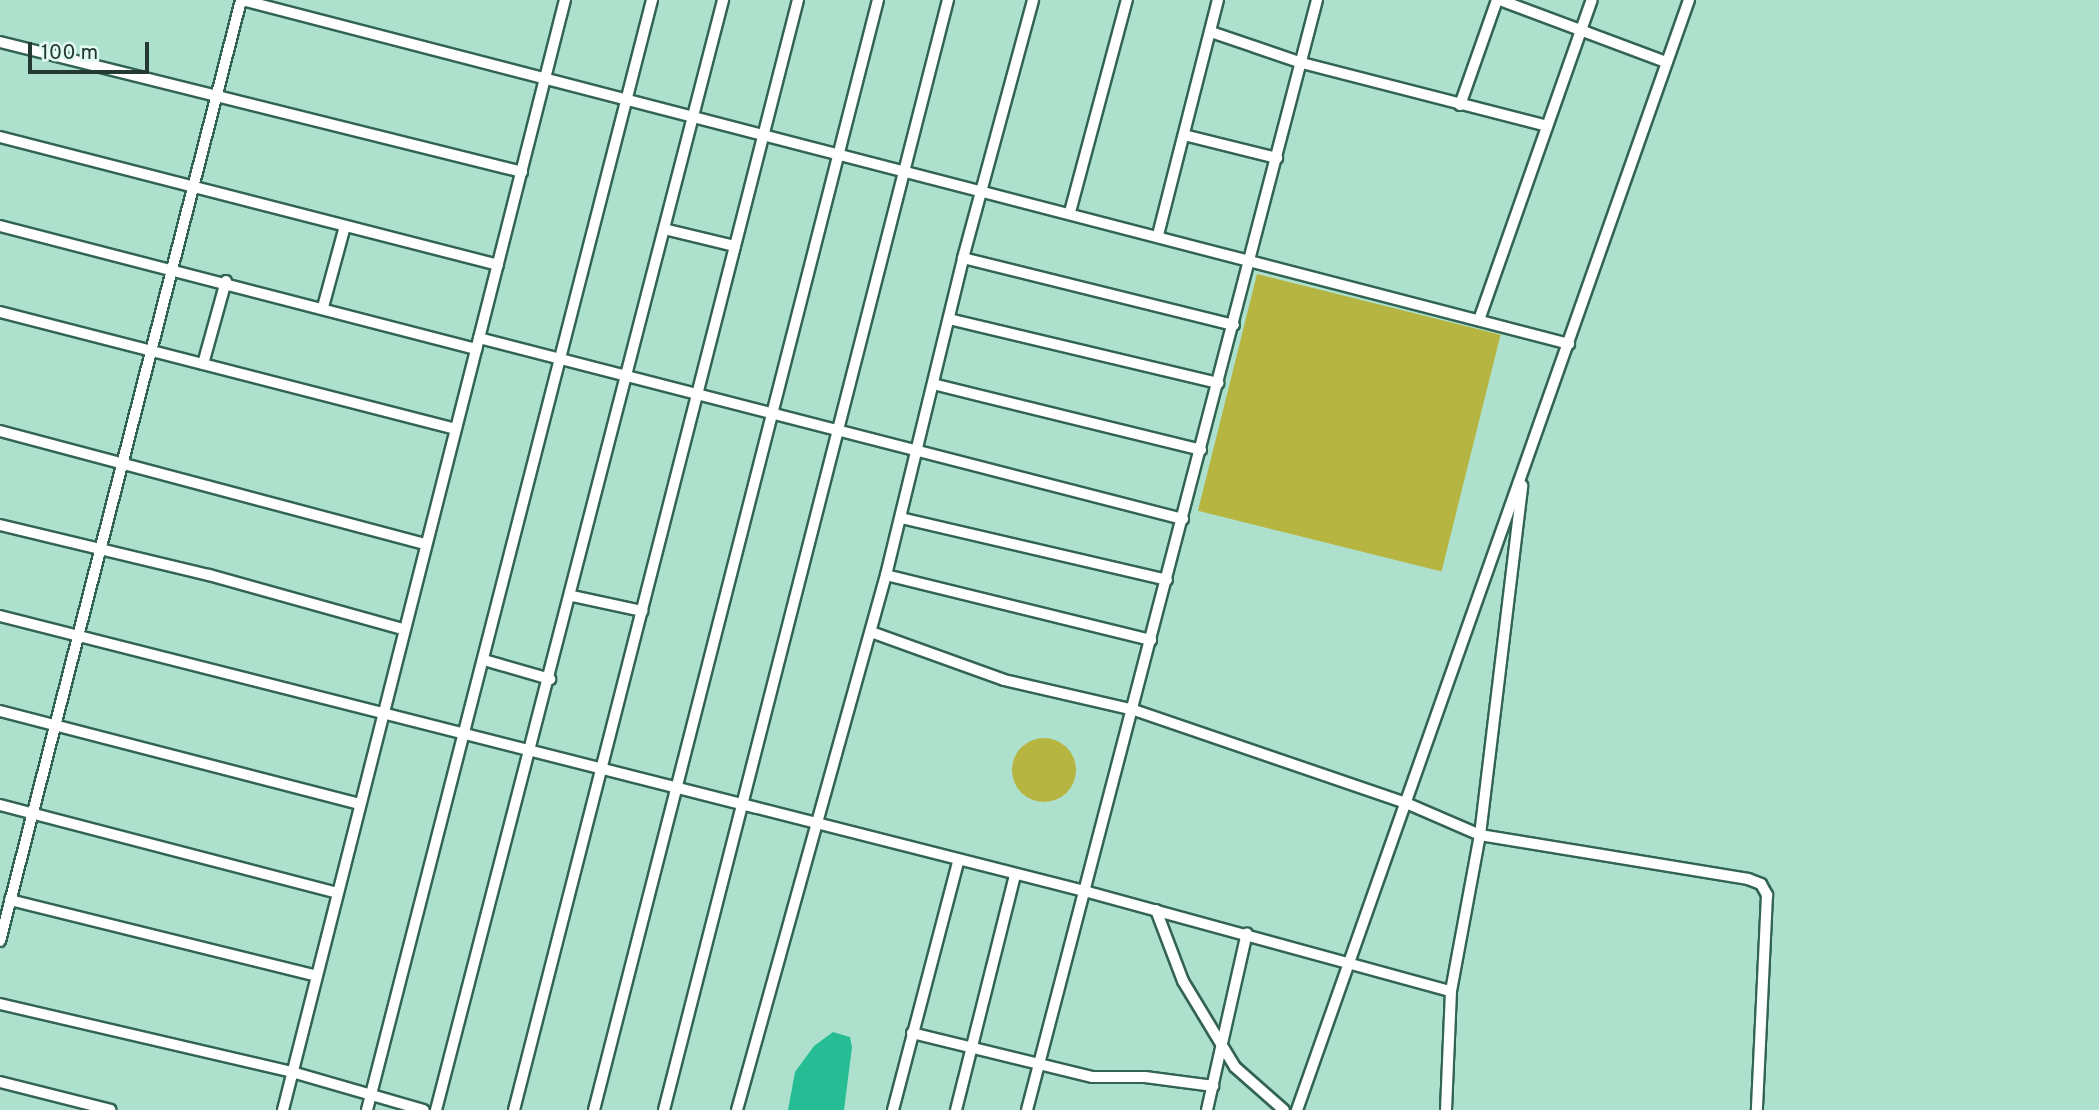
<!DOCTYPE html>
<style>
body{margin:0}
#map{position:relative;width:2099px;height:1110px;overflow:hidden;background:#ade1cd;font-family:Overpass,sans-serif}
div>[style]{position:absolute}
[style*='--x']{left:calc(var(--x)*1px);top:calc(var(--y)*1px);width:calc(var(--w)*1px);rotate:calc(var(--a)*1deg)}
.green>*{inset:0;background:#b6b541;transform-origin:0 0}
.round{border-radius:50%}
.water>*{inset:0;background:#26bd94}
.roads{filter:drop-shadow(2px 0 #336453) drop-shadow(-2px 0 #336453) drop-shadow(0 2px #336453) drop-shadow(0 -2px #336453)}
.minor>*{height:10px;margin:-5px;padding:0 5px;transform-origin:5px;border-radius:5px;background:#fff}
span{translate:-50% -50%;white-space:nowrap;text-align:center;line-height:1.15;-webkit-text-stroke:6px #e2fbf1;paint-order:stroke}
.scale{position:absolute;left:28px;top:42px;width:121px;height:32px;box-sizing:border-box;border:4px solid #243931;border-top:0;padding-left:9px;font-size:21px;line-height:24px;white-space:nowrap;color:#243931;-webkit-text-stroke:5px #e2fbf1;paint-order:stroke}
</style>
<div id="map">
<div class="green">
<i style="left:1257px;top:274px;width:251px;height:244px;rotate:14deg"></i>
<i class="round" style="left:1012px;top:738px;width:64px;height:64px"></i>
</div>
<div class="water">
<i style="clip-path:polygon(833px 1032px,850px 1037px,852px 1047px,844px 1110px,788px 1110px,795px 1072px,814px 1046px)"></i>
</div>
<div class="roads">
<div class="minor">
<i style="--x:242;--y:0;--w:1371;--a:14.53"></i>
<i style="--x:1500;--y:0;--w:177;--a:20.5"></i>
<i style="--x:1211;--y:32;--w:96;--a:18.8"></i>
<i style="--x:1302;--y:63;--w:253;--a:14.4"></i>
<i style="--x:0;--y:42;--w:538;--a:13.98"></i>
<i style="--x:1460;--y:105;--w:111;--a:-70.6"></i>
<i style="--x:1184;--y:135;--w:96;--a:13.9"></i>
<i style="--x:0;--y:137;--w:514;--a:14.41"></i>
<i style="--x:1070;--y:212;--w:220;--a:-75"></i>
<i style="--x:0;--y:226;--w:492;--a:14.5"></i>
<i style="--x:664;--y:229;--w:73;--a:13.5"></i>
<i style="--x:1158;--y:235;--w:243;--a:-75.7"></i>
<i style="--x:963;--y:258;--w:279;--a:13.9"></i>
<i style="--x:323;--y:307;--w:84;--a:-74.8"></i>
<i style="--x:0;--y:312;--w:470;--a:14.4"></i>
<i style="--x:949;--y:319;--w:277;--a:13.4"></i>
<i style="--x:1479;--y:320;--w:339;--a:-70.6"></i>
<i style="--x:479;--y:338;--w:727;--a:14.42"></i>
<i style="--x:203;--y:364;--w:86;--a:-74.5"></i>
<i style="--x:933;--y:384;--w:276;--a:13.8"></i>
<i style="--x:0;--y:431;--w:440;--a:14.9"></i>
<i style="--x:901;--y:518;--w:273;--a:13.1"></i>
<i style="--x:0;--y:525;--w:215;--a:13.5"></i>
<i style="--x:209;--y:575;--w:201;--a:15.6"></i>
<i style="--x:886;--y:575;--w:273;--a:13.8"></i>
<i style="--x:572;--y:596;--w:72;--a:12.1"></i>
<i style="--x:0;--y:616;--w:1122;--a:14.23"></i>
<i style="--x:1088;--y:892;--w:376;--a:15.3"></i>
<i style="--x:871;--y:632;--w:141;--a:19.8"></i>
<i style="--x:1004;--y:680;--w:133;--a:13"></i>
<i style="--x:1134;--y:710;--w:287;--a:18.9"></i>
<i style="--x:1406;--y:803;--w:81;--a:23.4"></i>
<i style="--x:1480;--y:835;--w:272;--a:9.3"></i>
<i style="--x:1748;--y:879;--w:14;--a:21"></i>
<i style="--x:1761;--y:884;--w:13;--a:61"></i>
<i style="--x:1767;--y:895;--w:215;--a:92.7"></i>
<i style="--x:484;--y:660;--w:69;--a:16.1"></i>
<i style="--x:0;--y:711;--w:371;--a:14.5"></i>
<i style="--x:0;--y:805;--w:348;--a:14.6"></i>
<i style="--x:10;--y:900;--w:315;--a:13.9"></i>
<i style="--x:1156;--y:910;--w:76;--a:69.2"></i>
<i style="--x:1183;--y:981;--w:100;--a:58.8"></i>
<i style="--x:1235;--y:1067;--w:65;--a:41.3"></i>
<i style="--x:0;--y:941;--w:971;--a:-75.63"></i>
<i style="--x:0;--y:1004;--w:300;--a:13.1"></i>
<i style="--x:292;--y:1072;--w:137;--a:16.1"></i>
<i style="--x:912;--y:1033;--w:185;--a:13.7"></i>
<i style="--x:1092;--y:1077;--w:53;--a:0"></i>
<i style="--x:1145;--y:1077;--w:69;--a:7.5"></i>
<i style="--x:0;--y:1082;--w:114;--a:14.2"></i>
<i style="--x:283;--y:1110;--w:1145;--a:-75.75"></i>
<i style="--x:367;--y:1110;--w:1146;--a:-75.6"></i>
<i style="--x:436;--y:1110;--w:1147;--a:-75.5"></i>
<i style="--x:514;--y:1110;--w:1146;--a:-75.65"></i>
<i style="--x:594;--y:1110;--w:1146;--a:-75.65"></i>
<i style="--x:664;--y:1110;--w:1146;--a:-75.65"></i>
<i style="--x:737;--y:1110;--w:555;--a:-74.44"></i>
<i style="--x:886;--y:575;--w:326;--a:-76.3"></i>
<i style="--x:963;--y:258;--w:267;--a:-74.8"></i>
<i style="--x:893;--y:1110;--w:256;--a:-75.3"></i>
<i style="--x:956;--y:1110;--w:242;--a:-75.9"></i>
<i style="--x:1027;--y:1110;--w:1147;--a:-75.36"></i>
<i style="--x:1207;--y:1110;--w:181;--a:-77.3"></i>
<i style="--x:1297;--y:1110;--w:1177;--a:-70.55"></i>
<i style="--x:1446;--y:1110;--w:119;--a:-87.6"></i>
<i style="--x:1451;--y:991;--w:159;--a:-79.5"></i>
<i style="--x:1480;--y:835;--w:352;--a:-83.1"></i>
</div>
</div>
<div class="scale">100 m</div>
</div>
